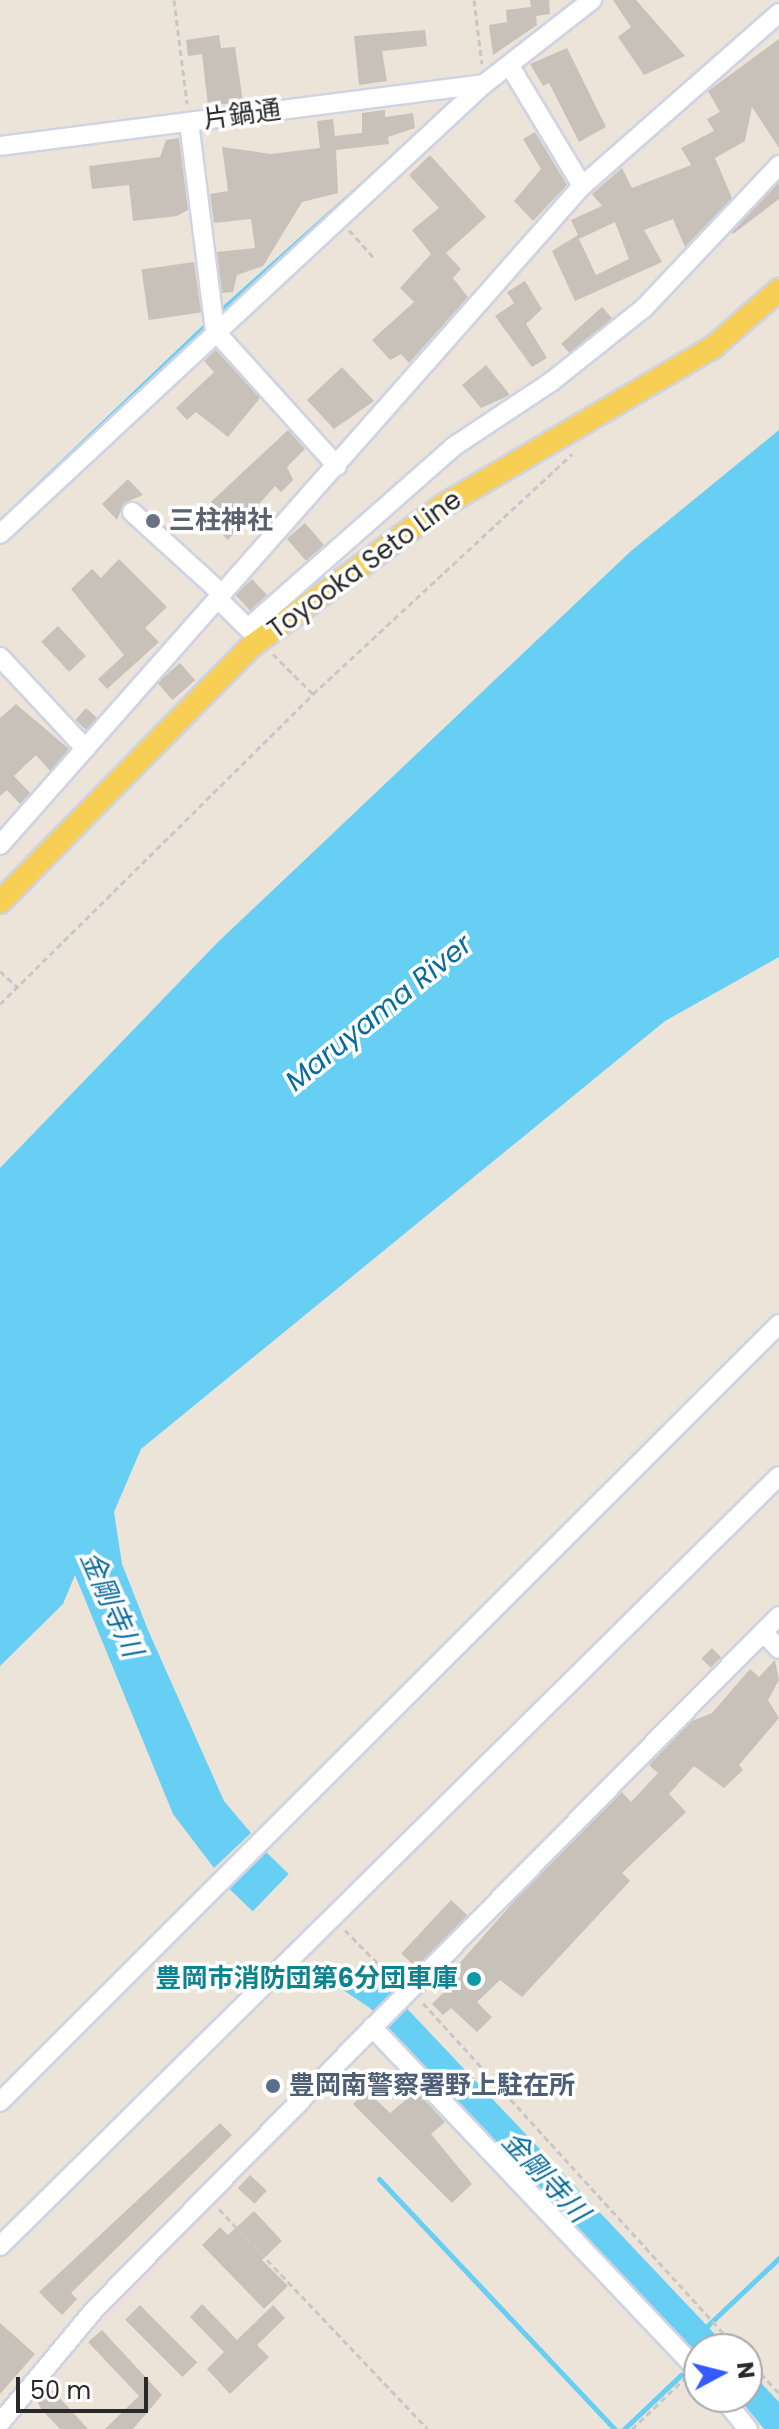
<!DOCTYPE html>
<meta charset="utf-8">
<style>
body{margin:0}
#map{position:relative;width:779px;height:2429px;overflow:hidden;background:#ece4d9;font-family:Poppins,"Noto Sans JP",sans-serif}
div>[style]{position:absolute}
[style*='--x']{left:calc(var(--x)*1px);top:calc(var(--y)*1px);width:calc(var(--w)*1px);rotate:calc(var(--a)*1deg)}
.water>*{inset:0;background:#67cff3;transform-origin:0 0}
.stream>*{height:5px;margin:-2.5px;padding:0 2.5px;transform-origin:2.5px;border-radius:2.5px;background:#67cff3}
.building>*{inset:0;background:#c7c1b9;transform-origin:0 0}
.path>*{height:3px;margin-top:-1.5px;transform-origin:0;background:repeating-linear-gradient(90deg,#c7c7c7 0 6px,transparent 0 10px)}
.roads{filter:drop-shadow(2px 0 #cfd3e3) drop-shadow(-2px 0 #cfd3e3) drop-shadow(0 2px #cfd3e3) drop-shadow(0 -2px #cfd3e3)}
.minor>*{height:18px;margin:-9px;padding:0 9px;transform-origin:9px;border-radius:9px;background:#fff}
.major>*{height:22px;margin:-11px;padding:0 11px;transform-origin:11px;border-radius:11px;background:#f6cf54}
.dots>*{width:22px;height:22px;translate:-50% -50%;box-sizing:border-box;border:4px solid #fff;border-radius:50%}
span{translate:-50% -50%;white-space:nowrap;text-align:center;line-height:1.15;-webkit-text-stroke:7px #fff;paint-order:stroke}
.street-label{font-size:26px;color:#292929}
.worship-label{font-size:26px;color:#5b616d;font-weight:700}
.left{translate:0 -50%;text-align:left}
.culture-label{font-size:26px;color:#0d838f;font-weight:700}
.right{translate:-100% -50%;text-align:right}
.service-label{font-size:26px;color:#4e5e75;font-weight:700}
.water-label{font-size:28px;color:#086b9d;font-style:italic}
.north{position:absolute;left:683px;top:2333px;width:80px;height:80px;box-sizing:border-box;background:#fff;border:2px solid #a9a9a9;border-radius:50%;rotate:83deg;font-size:22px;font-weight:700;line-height:32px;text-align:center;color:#292929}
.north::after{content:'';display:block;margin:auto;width:28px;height:36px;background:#335bff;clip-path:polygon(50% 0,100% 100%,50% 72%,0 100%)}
.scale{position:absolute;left:16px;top:2377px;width:132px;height:36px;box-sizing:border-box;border:4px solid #292929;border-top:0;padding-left:10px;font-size:24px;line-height:28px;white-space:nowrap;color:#292929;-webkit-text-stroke:6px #fff;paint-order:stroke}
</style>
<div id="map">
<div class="water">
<i style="clip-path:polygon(779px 430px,779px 957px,665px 1021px,141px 1449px,114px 1512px,122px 1564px,148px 1630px,224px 1801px,251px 1833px,214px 1868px,173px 1814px,75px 1575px,63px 1604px,0 1666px,0 1168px,218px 942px,631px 551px)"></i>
<i style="left:265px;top:1851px;width:33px;height:52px;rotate:44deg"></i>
<i style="clip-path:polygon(363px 1962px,729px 2349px,699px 2349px,699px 2357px,370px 2008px,337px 1986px)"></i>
<i style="clip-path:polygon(747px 2368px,779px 2402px,779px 2429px,764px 2429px,738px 2397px,747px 2397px)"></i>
</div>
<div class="stream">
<i style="--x:542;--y:28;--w:44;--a:-39.5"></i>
<i style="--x:218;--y:313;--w:262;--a:-41.9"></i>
<i style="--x:0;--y:521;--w:287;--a:-43.6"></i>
<i style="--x:379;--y:2179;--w:344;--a:46.7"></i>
<i style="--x:705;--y:2328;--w:102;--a:-43.4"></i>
<i style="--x:624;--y:2429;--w:79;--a:-43.5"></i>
</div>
<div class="building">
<i style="clip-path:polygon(530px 0,549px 0,550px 14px,536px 16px,537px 25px,493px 55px,489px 25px,507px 22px,506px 10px,531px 7px)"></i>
<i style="clip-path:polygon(613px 0,636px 0,685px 56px,644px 75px,618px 37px,631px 27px)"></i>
<i style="clip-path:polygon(425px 30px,427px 46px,382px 51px,387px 81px,359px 85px,354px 36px)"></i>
<i style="clip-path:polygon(219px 35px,221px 48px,235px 47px,243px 102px,208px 106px,202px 54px,188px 56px,186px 40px)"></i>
<i style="clip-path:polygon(evenodd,779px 39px,779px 148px,752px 107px,745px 141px,715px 158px,732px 198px,685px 247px,673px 219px,644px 230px,662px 262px,575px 301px,552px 251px,578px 235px,571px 220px,602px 206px,592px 194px,622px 168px,632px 188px,691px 165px,681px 148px,714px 131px,707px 119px,720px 112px,708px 91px,779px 39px,615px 222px,629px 259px,596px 275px,579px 239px,615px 222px)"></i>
<i style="clip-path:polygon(567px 48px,606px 127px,579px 142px,549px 83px,543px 86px,530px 64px)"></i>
<i style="clip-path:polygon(385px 110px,385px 117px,413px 113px,415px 128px,388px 137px,389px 144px,336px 150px,338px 193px,302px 202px,263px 266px,237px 275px,233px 292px,222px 293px,217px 252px,255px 248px,251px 219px,214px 223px,210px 194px,228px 191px,222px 147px,271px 154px,320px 148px,317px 121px,333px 119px,335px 136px,362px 133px,362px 113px)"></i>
<i style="clip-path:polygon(535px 132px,567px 185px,533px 221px,514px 201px,541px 169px,523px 139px)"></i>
<i style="clip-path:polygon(179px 138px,188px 210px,177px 216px,133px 221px,129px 185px,92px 189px,89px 166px,160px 157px,166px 140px)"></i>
<i style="clip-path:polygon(430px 155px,486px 217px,446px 253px,461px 269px,453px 278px,468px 297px,409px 363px,401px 354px,390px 360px,372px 340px,414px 302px,400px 288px,431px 254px,412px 230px,439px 208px,409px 175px)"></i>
<i style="clip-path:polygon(779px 182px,779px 199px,733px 234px,732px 232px)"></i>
<i style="left:194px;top:262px;width:51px;height:53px;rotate:82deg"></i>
<i style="clip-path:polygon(525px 281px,542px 309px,526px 324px,547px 358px,532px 367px,495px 316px,514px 303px,507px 292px)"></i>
<i style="left:602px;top:307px;width:15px;height:55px;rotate:48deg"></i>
<i style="clip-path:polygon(216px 350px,260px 398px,228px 437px,196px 412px,187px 420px,176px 408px,214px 372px,204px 361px)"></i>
<i style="clip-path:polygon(486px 365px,510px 395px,481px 408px,462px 385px)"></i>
<i style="clip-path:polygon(342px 367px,374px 401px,334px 429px,307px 400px)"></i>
<i style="clip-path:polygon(288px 430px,305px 449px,287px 467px,293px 480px,281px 492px,275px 486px,228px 540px,200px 512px)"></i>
<i style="clip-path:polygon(128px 479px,143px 495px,124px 503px,117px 520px,102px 504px)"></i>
<i style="left:305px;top:523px;width:29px;height:24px;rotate:49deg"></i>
<i style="clip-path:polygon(119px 559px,167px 607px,145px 628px,159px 642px,107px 689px,98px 679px,124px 655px,71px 589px,92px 569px,101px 578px)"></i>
<i style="left:252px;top:579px;width:22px;height:23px;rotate:47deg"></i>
<i style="left:58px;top:626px;width:41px;height:23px;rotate:47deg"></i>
<i style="left:180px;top:663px;width:23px;height:30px;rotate:49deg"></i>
<i style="clip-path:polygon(16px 704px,69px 749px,50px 771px,36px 755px,14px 776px,30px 793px,20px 804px,7px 790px,0 796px,0 718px)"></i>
<i style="left:86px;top:708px;width:15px;height:16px;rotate:42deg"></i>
<i style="left:712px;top:1648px;width:13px;height:15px;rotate:45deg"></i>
<i style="clip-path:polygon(775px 1660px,779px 1680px,768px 1700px,779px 1718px,739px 1765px,743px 1770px,724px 1788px,694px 1766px,669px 1794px,686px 1812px,622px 1873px,630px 1881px,522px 1997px,500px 1980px,477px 2002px,492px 2017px,477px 2032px,451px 2008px,443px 2015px,432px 2004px,447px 1989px,442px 1983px,518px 1897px,622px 1792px,631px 1802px,658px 1773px,649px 1765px,692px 1721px,712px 1713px,750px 1669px,759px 1677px)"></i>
<i style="left:451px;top:1900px;width:22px;height:73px;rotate:43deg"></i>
<i style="left:356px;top:2077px;width:16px;height:14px;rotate:43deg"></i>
<i style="clip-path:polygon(367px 2091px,390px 2113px,416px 2091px,445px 2122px,431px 2134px,472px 2184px,452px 2203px,353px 2104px)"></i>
<i style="clip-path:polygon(220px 2123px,232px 2135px,71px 2293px,77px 2299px,62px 2315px,39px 2292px)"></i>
<i style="left:250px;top:2175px;width:23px;height:18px;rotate:43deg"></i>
<i style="clip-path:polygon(254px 2211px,282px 2241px,262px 2260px,288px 2286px,264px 2309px,202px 2245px,220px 2227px,228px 2235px)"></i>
<i style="clip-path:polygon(202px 2304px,237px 2340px,273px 2305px,285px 2318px,257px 2345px,269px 2357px,230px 2394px,207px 2369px,224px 2352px,190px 2317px)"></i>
<i style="left:140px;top:2305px;width:81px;height:21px;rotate:45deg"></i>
<i style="clip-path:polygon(0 2323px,35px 2354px,0 2394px)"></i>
<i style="clip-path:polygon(102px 2330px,162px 2395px,133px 2429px,105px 2429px,139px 2396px,88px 2342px)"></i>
<i style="clip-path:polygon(48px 2386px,68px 2407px,88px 2429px,60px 2429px,41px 2409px,36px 2399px)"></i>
</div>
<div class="path">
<i style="--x:174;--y:0;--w:104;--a:82.8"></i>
<i style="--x:474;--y:0;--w:64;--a:82.9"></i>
<i style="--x:349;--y:230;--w:36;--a:48"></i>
<i style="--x:273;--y:654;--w:57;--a:45"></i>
<i style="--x:0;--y:971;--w:23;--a:43"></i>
<i style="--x:0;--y:1004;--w:441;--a:-44.7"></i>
<i style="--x:313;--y:694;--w:353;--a:-42.8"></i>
<i style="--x:345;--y:1930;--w:73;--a:45.6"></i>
<i style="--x:423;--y:2003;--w:468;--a:47.7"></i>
<i style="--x:219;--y:2209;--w:303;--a:46.5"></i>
<i style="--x:747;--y:2359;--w:47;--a:46.7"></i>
<i style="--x:632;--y:2429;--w:72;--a:-43.9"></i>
</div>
<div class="roads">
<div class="minor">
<i style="--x:510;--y:66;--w:140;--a:59"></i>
<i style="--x:189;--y:122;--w:211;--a:82.9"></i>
<i style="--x:215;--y:331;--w:182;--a:47.9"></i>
<i style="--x:0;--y:146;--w:488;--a:-7.3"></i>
<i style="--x:132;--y:512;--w:122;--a:42.3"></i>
<i style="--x:0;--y:534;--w:661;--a:-42.92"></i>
<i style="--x:484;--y:84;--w:137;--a:-37.9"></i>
<i style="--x:218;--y:599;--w:53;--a:44.2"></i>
<i style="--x:248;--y:628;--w:273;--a:-41.4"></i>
<i style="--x:453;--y:447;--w:118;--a:-33.6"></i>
<i style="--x:551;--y:382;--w:119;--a:-38.5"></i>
<i style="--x:644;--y:308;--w:197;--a:-46.6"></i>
<i style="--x:0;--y:657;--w:125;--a:47"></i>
<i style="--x:0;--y:845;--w:879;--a:-48.55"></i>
<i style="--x:582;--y:186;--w:262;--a:-41.3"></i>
<i style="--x:763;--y:1632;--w:23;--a:47"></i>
<i style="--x:372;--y:2027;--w:475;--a:46.5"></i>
<i style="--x:0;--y:2102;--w:1101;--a:-44.96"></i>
<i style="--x:0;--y:2246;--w:1095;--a:-44.67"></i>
<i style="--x:722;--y:2397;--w:41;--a:50.9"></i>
<i style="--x:0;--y:2423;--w:147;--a:-50.2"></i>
<i style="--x:94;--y:2310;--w:975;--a:-45.37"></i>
</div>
<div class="major">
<i style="--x:0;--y:902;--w:359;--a:-45.5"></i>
<i style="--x:252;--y:646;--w:238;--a:-36.3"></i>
<i style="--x:444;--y:505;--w:311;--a:-30.4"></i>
<i style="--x:712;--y:348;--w:89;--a:-40.9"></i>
</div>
</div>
<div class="dots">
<i style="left:153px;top:521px;background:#6b7280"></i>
<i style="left:474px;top:1979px;background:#0f9aa8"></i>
<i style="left:273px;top:2086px;background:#5c6f8a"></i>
</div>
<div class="street-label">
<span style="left:242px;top:115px;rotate:-8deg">片鍋通</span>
<span style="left:365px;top:565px;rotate:-36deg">Toyooka Seto Line</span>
</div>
<div class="worship-label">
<span class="left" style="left:169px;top:521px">三柱神社</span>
</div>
<div class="culture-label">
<span class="right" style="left:458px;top:1979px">豊岡市消防団第6分団車庫</span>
</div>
<div class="service-label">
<span class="left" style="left:289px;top:2086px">豊岡南警察署野上駐在所</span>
</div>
<div class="water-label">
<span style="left:379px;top:1013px;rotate:-39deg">Maruyama River</span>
<span style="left:111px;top:1604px;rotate:66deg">金剛寺川</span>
<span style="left:545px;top:2177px;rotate:47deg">金剛寺川</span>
</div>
<div class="north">N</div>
<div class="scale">50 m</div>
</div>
